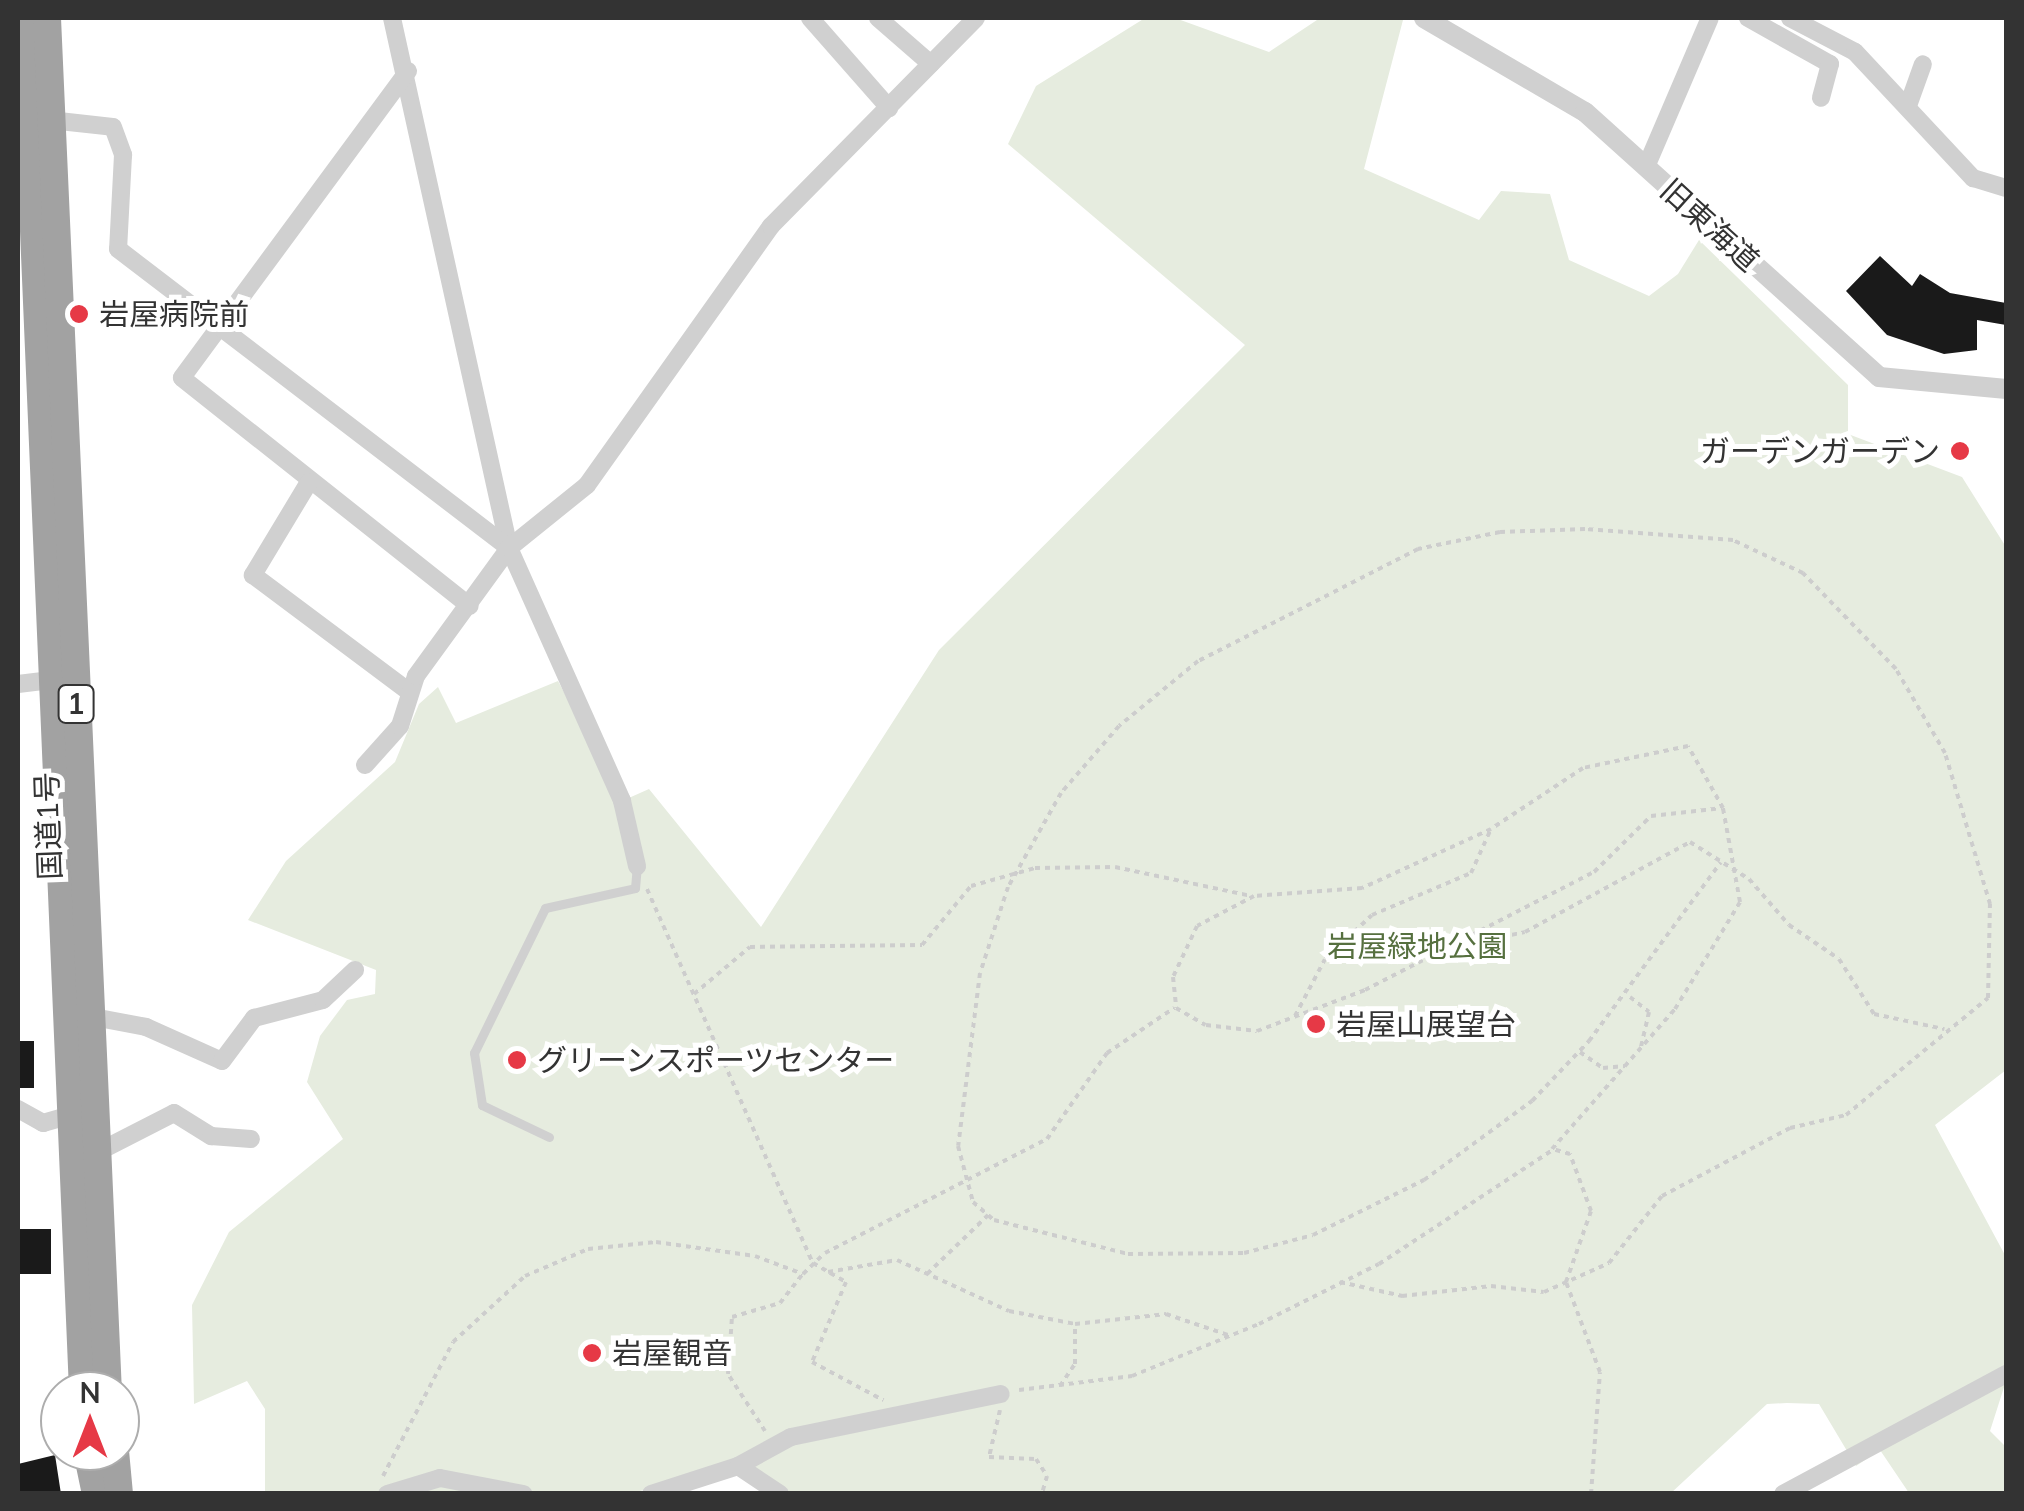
<!DOCTYPE html>
<meta charset="utf-8">
<style>
body{margin:0}
#map{position:relative;width:2024px;height:1511px;overflow:hidden;background:#fff;font-family:Mulish,"Noto Sans JP",sans-serif}
div>[style]{position:absolute}
[style*='--x']{left:calc(var(--x)*1px);top:calc(var(--y)*1px);width:calc(var(--w)*1px);rotate:calc(var(--a)*1deg)}
.green>*{inset:0;background:#e6ecdf}
.building>*{inset:0;background:#1a1a1a;transform-origin:0 0}
.path>*{height:4px;margin-top:-2px;transform-origin:0;background:repeating-linear-gradient(90deg,#cdcdcd 0 5px,transparent 0 10px)}
.service>*{height:9px;margin:-4.5px;padding:0 4.5px;transform-origin:4.5px;border-radius:4.5px;background:#d0d0d0}
.minor>*{height:18px;margin:-9px;padding:0 9px;transform-origin:9px;border-radius:9px;background:#d0d0d0}
.tertiary>*{height:20px;margin:-10px;padding:0 10px;transform-origin:10px;border-radius:10px;background:#d0d0d0}
.trunk>*{height:28px;margin:-14px;padding:0 14px;transform-origin:14px;border-radius:14px;background:#a2a2a2}
.dots>*{width:28px;height:28px;translate:-50% -50%;box-sizing:border-box;border:5px solid #fff;border-radius:50%}
span{translate:-50% -50%;white-space:nowrap;text-align:center;line-height:1.15;-webkit-text-stroke:10px #fff;paint-order:stroke}
.shield-label span{padding:2px 8px;background:#fff;border:2px solid;border-radius:8px;-webkit-text-stroke-width:0}
.shield-label{font-size:28px;color:#333;font-weight:700}
.street-label{font-size:30px;color:#333}
.poi-label{font-size:30px;color:#333}
.left{translate:0 -50%;text-align:left}
.right{translate:-100% -50%;text-align:right}
.park-label{font-size:30px;color:#56703f}
.frame{position:absolute;inset:0;border:20px solid #333;pointer-events:none}
.north{position:absolute;left:40px;top:1371px;width:100px;height:100px;box-sizing:border-box;background:#fff;border:2px solid #adadad;border-radius:50%;rotate:0deg;font-size:28px;font-weight:700;line-height:40px;text-align:center;color:#333}
.north::after{content:'';display:block;margin:auto;width:35px;height:45px;background:#e63946;clip-path:polygon(50% 0,100% 100%,50% 72%,0 100%)}
</style>
<div id="map">
<div class="green">
<i style="clip-path:polygon(1145px 18px,1175px 18px,1269px 52px,1320px 18px,1403px 20px,1364px 169px,1479px 220px,1501px 191px,1550px 194px,1569px 260px,1649px 296px,1678px 274px,1699px 240px,1848px 385px,1848px 434px,1962px 477px,2006px 547px,2006px 1070px,1935px 1125px,2006px 1257px,2006px 1381px,1990px 1431px,2006px 1447px,2006px 1493px,1909px 1493px,1880px 1450px,1856px 1466px,1819px 1404px,1787px 1403px,1767px 1404px,1671px 1493px,774px 1494px,738px 1466px,632px 1493px,265px 1493px,265px 1409px,247px 1381px,194px 1404px,192px 1305px,229px 1232px,343px 1139px,307px 1082px,320px 1036px,347px 1000px,375px 994px,376px 970px,248px 920px,286px 861px,395px 762px,419px 704px,438px 687px,456px 723px,558px 681px,622px 801px,649px 789px,761px 927px,939px 650px,1245px 345px,1008px 144px,1036px 86px)"></i>
</div>
<div class="building">
<i style="clip-path:polygon(1880px 256px,1912px 286px,1920px 274px,1950px 293px,2006px 303px,2006px 325px,1977px 320px,1977px 350px,1944px 354px,1887px 335px,1846px 291px)"></i>
<i style="left:18px;top:1041px;width:16px;height:47px"></i>
<i style="left:18px;top:1229px;width:33px;height:45px"></i>
<i style="clip-path:polygon(55px 1455px,61px 1494px,18px 1494px,18px 1464px)"></i>
</div>
<div class="path">
<i style="--x:647;--y:889;--w:409;--a:66.1"></i>
<i style="--x:813;--y:1263;--w:38;--a:30"></i>
<i style="--x:846;--y:1282;--w:87;--a:113"></i>
<i style="--x:812;--y:1362;--w:81;--a:28.2"></i>
<i style="--x:1463;--y:945;--w:63;--a:-11.8"></i>
<i style="--x:1525;--y:932;--w:188;--a:-28.6"></i>
<i style="--x:1690;--y:842;--w:70;--a:32.1"></i>
<i style="--x:1749;--y:879;--w:61;--a:49"></i>
<i style="--x:1789;--y:925;--w:60;--a:34.2"></i>
<i style="--x:1839;--y:959;--w:65;--a:57.5"></i>
<i style="--x:1874;--y:1014;--w:72;--a:12.1"></i>
<i style="--x:694;--y:994;--w:73;--a:-40"></i>
<i style="--x:750;--y:947;--w:172;--a:-0.7"></i>
<i style="--x:922;--y:945;--w:77;--a:-50.3"></i>
<i style="--x:971;--y:886;--w:66;--a:-15.7"></i>
<i style="--x:1035;--y:868;--w:80;--a:-0.7"></i>
<i style="--x:1115;--y:867;--w:140;--a:12"></i>
<i style="--x:1630;--y:997;--w:24;--a:38"></i>
<i style="--x:1649;--y:1012;--w:36;--a:103"></i>
<i style="--x:1295;--y:1016;--w:64;--a:-62.2"></i>
<i style="--x:1325;--y:959;--w:64;--a:-43.1"></i>
<i style="--x:1372;--y:915;--w:108;--a:-23"></i>
<i style="--x:1471;--y:873;--w:48;--a:-65.6"></i>
<i style="--x:1580;--y:1052;--w:28;--a:35"></i>
<i style="--x:1603;--y:1068;--w:22;--a:-5"></i>
<i style="--x:828;--y:1272;--w:70;--a:-9.9"></i>
<i style="--x:897;--y:1260;--w:123;--a:24.5"></i>
<i style="--x:1009;--y:1311;--w:67;--a:11.1"></i>
<i style="--x:1075;--y:1324;--w:92;--a:-6.3"></i>
<i style="--x:1166;--y:1314;--w:69;--a:18.7"></i>
<i style="--x:927;--y:1274;--w:85;--a:-44"></i>
<i style="--x:1340;--y:1282;--w:64;--a:12.7"></i>
<i style="--x:1402;--y:1296;--w:90;--a:-6.4"></i>
<i style="--x:1491;--y:1286;--w:53;--a:6.5"></i>
<i style="--x:1544;--y:1292;--w:71;--a:-24"></i>
<i style="--x:1609;--y:1263;--w:85;--a:-51.7"></i>
<i style="--x:1662;--y:1196;--w:145;--a:-28"></i>
<i style="--x:1790;--y:1128;--w:57;--a:-13.1"></i>
<i style="--x:1846;--y:1115;--w:184;--a:-39.5"></i>
<i style="--x:1988;--y:998;--w:94;--a:-88.8"></i>
<i style="--x:1990;--y:904;--w:158;--a:-106.6"></i>
<i style="--x:1945;--y:753;--w:97;--a:-120.3"></i>
<i style="--x:1896;--y:669;--w:134;--a:-134.1"></i>
<i style="--x:1803;--y:573;--w:77;--a:-154.8"></i>
<i style="--x:1733;--y:540;--w:148;--a:-175.7"></i>
<i style="--x:1585;--y:529;--w:85;--a:178"></i>
<i style="--x:1500;--y:532;--w:84;--a:168.3"></i>
<i style="--x:1418;--y:549;--w:247;--a:153"></i>
<i style="--x:1198;--y:661;--w:102;--a:140.6"></i>
<i style="--x:1119;--y:726;--w:89;--a:130.9"></i>
<i style="--x:1061;--y:793;--w:108;--a:119.4"></i>
<i style="--x:1008;--y:887;--w:90;--a:108"></i>
<i style="--x:980;--y:973;--w:174;--a:97.2"></i>
<i style="--x:958;--y:1146;--w:58;--a:75"></i>
<i style="--x:973;--y:1202;--w:28;--a:41"></i>
<i style="--x:994;--y:1220;--w:138;--a:14.2"></i>
<i style="--x:1128;--y:1254;--w:116;--a:-0.5"></i>
<i style="--x:1244;--y:1253;--w:71;--a:-14.6"></i>
<i style="--x:1313;--y:1235;--w:124;--a:-26.4"></i>
<i style="--x:1424;--y:1180;--w:134;--a:-36.2"></i>
<i style="--x:1532;--y:1101;--w:83;--a:-46.5"></i>
<i style="--x:1589;--y:1041;--w:222;--a:-53.6"></i>
<i style="--x:1060;--y:1386;--w:27;--a:-56"></i>
<i style="--x:1075;--y:1364;--w:38;--a:-90"></i>
<i style="--x:1019;--y:1390;--w:114;--a:-7.1"></i>
<i style="--x:1132;--y:1376;--w:137;--a:-22.3"></i>
<i style="--x:1259;--y:1324;--w:134;--a:-26.6"></i>
<i style="--x:1379;--y:1264;--w:209;--a:-33.3"></i>
<i style="--x:1000;--y:1410;--w:48;--a:103.2"></i>
<i style="--x:989;--y:1457;--w:47;--a:2.4"></i>
<i style="--x:1036;--y:1459;--w:20;--a:57"></i>
<i style="--x:1047;--y:1476;--w:19;--a:106"></i>
<i style="--x:765;--y:1431;--w:68;--a:-123"></i>
<i style="--x:728;--y:1374;--w:57;--a:-86"></i>
<i style="--x:732;--y:1317;--w:50;--a:-16.3"></i>
<i style="--x:780;--y:1303;--w:36;--a:-52"></i>
<i style="--x:383;--y:1476;--w:151;--a:-62.4"></i>
<i style="--x:453;--y:1342;--w:98;--a:-42.5"></i>
<i style="--x:525;--y:1276;--w:69;--a:-23.2"></i>
<i style="--x:588;--y:1249;--w:68;--a:-5.9"></i>
<i style="--x:656;--y:1242;--w:100;--a:8"></i>
<i style="--x:755;--y:1256;--w:51;--a:20.6"></i>
<i style="--x:803;--y:1274;--w:30;--a:-44"></i>
<i style="--x:825;--y:1253;--w:250;--a:-27.2"></i>
<i style="--x:1047;--y:1139;--w:105;--a:-55.1"></i>
<i style="--x:1107;--y:1053;--w:81;--a:-33.9"></i>
<i style="--x:1591;--y:1494;--w:122;--a:-85.8"></i>
<i style="--x:1600;--y:1372;--w:96;--a:-110.7"></i>
<i style="--x:1566;--y:1282;--w:75;--a:-70.6"></i>
<i style="--x:1591;--y:1211;--w:61;--a:-110.2"></i>
<i style="--x:1570;--y:1154;--w:19;--a:-164"></i>
<i style="--x:1552;--y:1149;--w:186;--a:-48.7"></i>
<i style="--x:1675;--y:1009;--w:125;--a:-58.7"></i>
<i style="--x:1740;--y:902;--w:96;--a:-100.3"></i>
<i style="--x:1723;--y:808;--w:71;--a:-119.4"></i>
<i style="--x:1688;--y:746;--w:107;--a:168.2"></i>
<i style="--x:1583;--y:768;--w:110;--a:146.5"></i>
<i style="--x:1491;--y:829;--w:142;--a:155.4"></i>
<i style="--x:1362;--y:888;--w:108;--a:175.8"></i>
<i style="--x:1254;--y:896;--w:64;--a:152.2"></i>
<i style="--x:1197;--y:926;--w:56;--a:115.2"></i>
<i style="--x:1173;--y:977;--w:31;--a:84"></i>
<i style="--x:1176;--y:1008;--w:34;--a:30"></i>
<i style="--x:1206;--y:1025;--w:51;--a:6.7"></i>
<i style="--x:1257;--y:1031;--w:116;--a:-20.8"></i>
<i style="--x:1365;--y:990;--w:258;--a:-27.3"></i>
<i style="--x:1594;--y:872;--w:80;--a:-44.5"></i>
<i style="--x:1651;--y:816;--w:72;--a:-6.3"></i>
</div>
<div class="service">
<i style="--x:549;--y:1137;--w:74;--a:-154.5"></i>
<i style="--x:482;--y:1105;--w:53;--a:-98.7"></i>
<i style="--x:474;--y:1053;--w:161;--a:-63.9"></i>
<i style="--x:545;--y:908;--w:92;--a:-12.5"></i>
<i style="--x:635;--y:888;--w:22;--a:-85"></i>
</div>
<div class="minor">
<i style="--x:392;--y:18;--w:543;--a:77.55"></i>
<i style="--x:509;--y:548;--w:277;--a:65.9"></i>
<i style="--x:622;--y:801;--w:67;--a:77"></i>
<i style="--x:810;--y:18;--w:120;--a:48.7"></i>
<i style="--x:878;--y:18;--w:70;--a:41"></i>
<i style="--x:1748;--y:18;--w:94;--a:29.3"></i>
<i style="--x:1830;--y:64;--w:35;--a:105"></i>
<i style="--x:1790;--y:18;--w:73;--a:27.6"></i>
<i style="--x:1855;--y:52;--w:173;--a:46.9"></i>
<i style="--x:1973;--y:178;--w:34;--a:17"></i>
<i style="--x:408;--y:71;--w:381;--a:126.4"></i>
<i style="--x:182;--y:378;--w:367;--a:38.4"></i>
<i style="--x:1909;--y:103;--w:41;--a:-70.3"></i>
<i style="--x:41;--y:119;--w:72;--a:6.3"></i>
<i style="--x:113;--y:127;--w:30;--a:70"></i>
<i style="--x:123;--y:155;--w:94;--a:93"></i>
<i style="--x:118;--y:249;--w:492;--a:37.4"></i>
<i style="--x:1646;--y:167;--w:162;--a:-66.8"></i>
<i style="--x:309;--y:482;--w:109;--a:121.1"></i>
<i style="--x:253;--y:575;--w:192;--a:36.8"></i>
<i style="--x:18;--y:684;--w:33;--a:-7"></i>
<i style="--x:365;--y:765;--w:52;--a:-48.1"></i>
<i style="--x:400;--y:726;--w:52;--a:-72.3"></i>
<i style="--x:416;--y:676;--w:158;--a:-54"></i>
<i style="--x:509;--y:548;--w:100;--a:-38.9"></i>
<i style="--x:587;--y:485;--w:318;--a:-54.6"></i>
<i style="--x:771;--y:226;--w:292;--a:-45.4"></i>
<i style="--x:88;--y:1016;--w:59;--a:10.7"></i>
<i style="--x:146;--y:1027;--w:83;--a:24.1"></i>
<i style="--x:222;--y:1061;--w:54;--a:-53.3"></i>
<i style="--x:254;--y:1018;--w:71;--a:-14.6"></i>
<i style="--x:323;--y:1000;--w:44;--a:-43.2"></i>
<i style="--x:18;--y:1109;--w:29;--a:29"></i>
<i style="--x:43;--y:1123;--w:29;--a:-16"></i>
<i style="--x:94;--y:1154;--w:90;--a:-27.1"></i>
<i style="--x:174;--y:1113;--w:44;--a:31.9"></i>
<i style="--x:211;--y:1136;--w:40;--a:4.3"></i>
<i style="--x:387;--y:1494;--w:55;--a:-16.8"></i>
<i style="--x:440;--y:1478;--w:85;--a:10.9"></i>
<i style="--x:651;--y:1494;--w:91;--a:-17.8"></i>
<i style="--x:780;--y:1494;--w:50;--a:-146.3"></i>
<i style="--x:738;--y:1466;--w:60;--a:-28.7"></i>
<i style="--x:791;--y:1437;--w:214;--a:-11.6"></i>
<i style="--x:1783;--y:1494;--w:253;--a:-28.3"></i>
</div>
<div class="tertiary">
<i style="--x:1424;--y:18;--w:186;--a:30.3"></i>
<i style="--x:1585;--y:112;--w:396;--a:42"></i>
<i style="--x:1879;--y:377;--w:128;--a:5.4"></i>
</div>
<div class="trunk">
<i style="--x:25;--y:18;--w:1374;--a:87.58"></i>
<i style="--x:47;--y:18;--w:1374;--a:87.46"></i>
<i style="--x:87;--y:1451;--w:44;--a:78.2"></i>
<i style="--x:115;--y:1451;--w:43;--a:84.7"></i>
</div>
<div class="dots">
<i style="left:79px;top:314px;background:#e63946"></i>
<i style="left:1960px;top:451px;background:#e63946"></i>
<i style="left:1316px;top:1024px;background:#e63946"></i>
<i style="left:517px;top:1060px;background:#e63946"></i>
<i style="left:592px;top:1353px;background:#e63946"></i>
</div>
<div class="shield-label">
<span style="left:76px;top:704px">1</span>
</div>
<div class="street-label">
<span style="left:1710px;top:225px;rotate:42deg">旧東海道</span>
<span style="left:48px;top:826px;rotate:-92deg">国道1号</span>
</div>
<div class="poi-label">
<span class="left" style="left:99px;top:314px">岩屋病院前</span>
<span class="right" style="left:1940px;top:451px">ガーデンガーデン</span>
<span class="left" style="left:1336px;top:1024px">岩屋山展望台</span>
<span class="left" style="left:537px;top:1060px">グリーンスポーツセンター</span>
<span class="left" style="left:612px;top:1353px">岩屋観音</span>
</div>
<div class="park-label">
<span style="left:1417px;top:946px">岩屋緑地公園</span>
</div>
<div class="frame"></div>
<div class="north">N</div>
</div>
